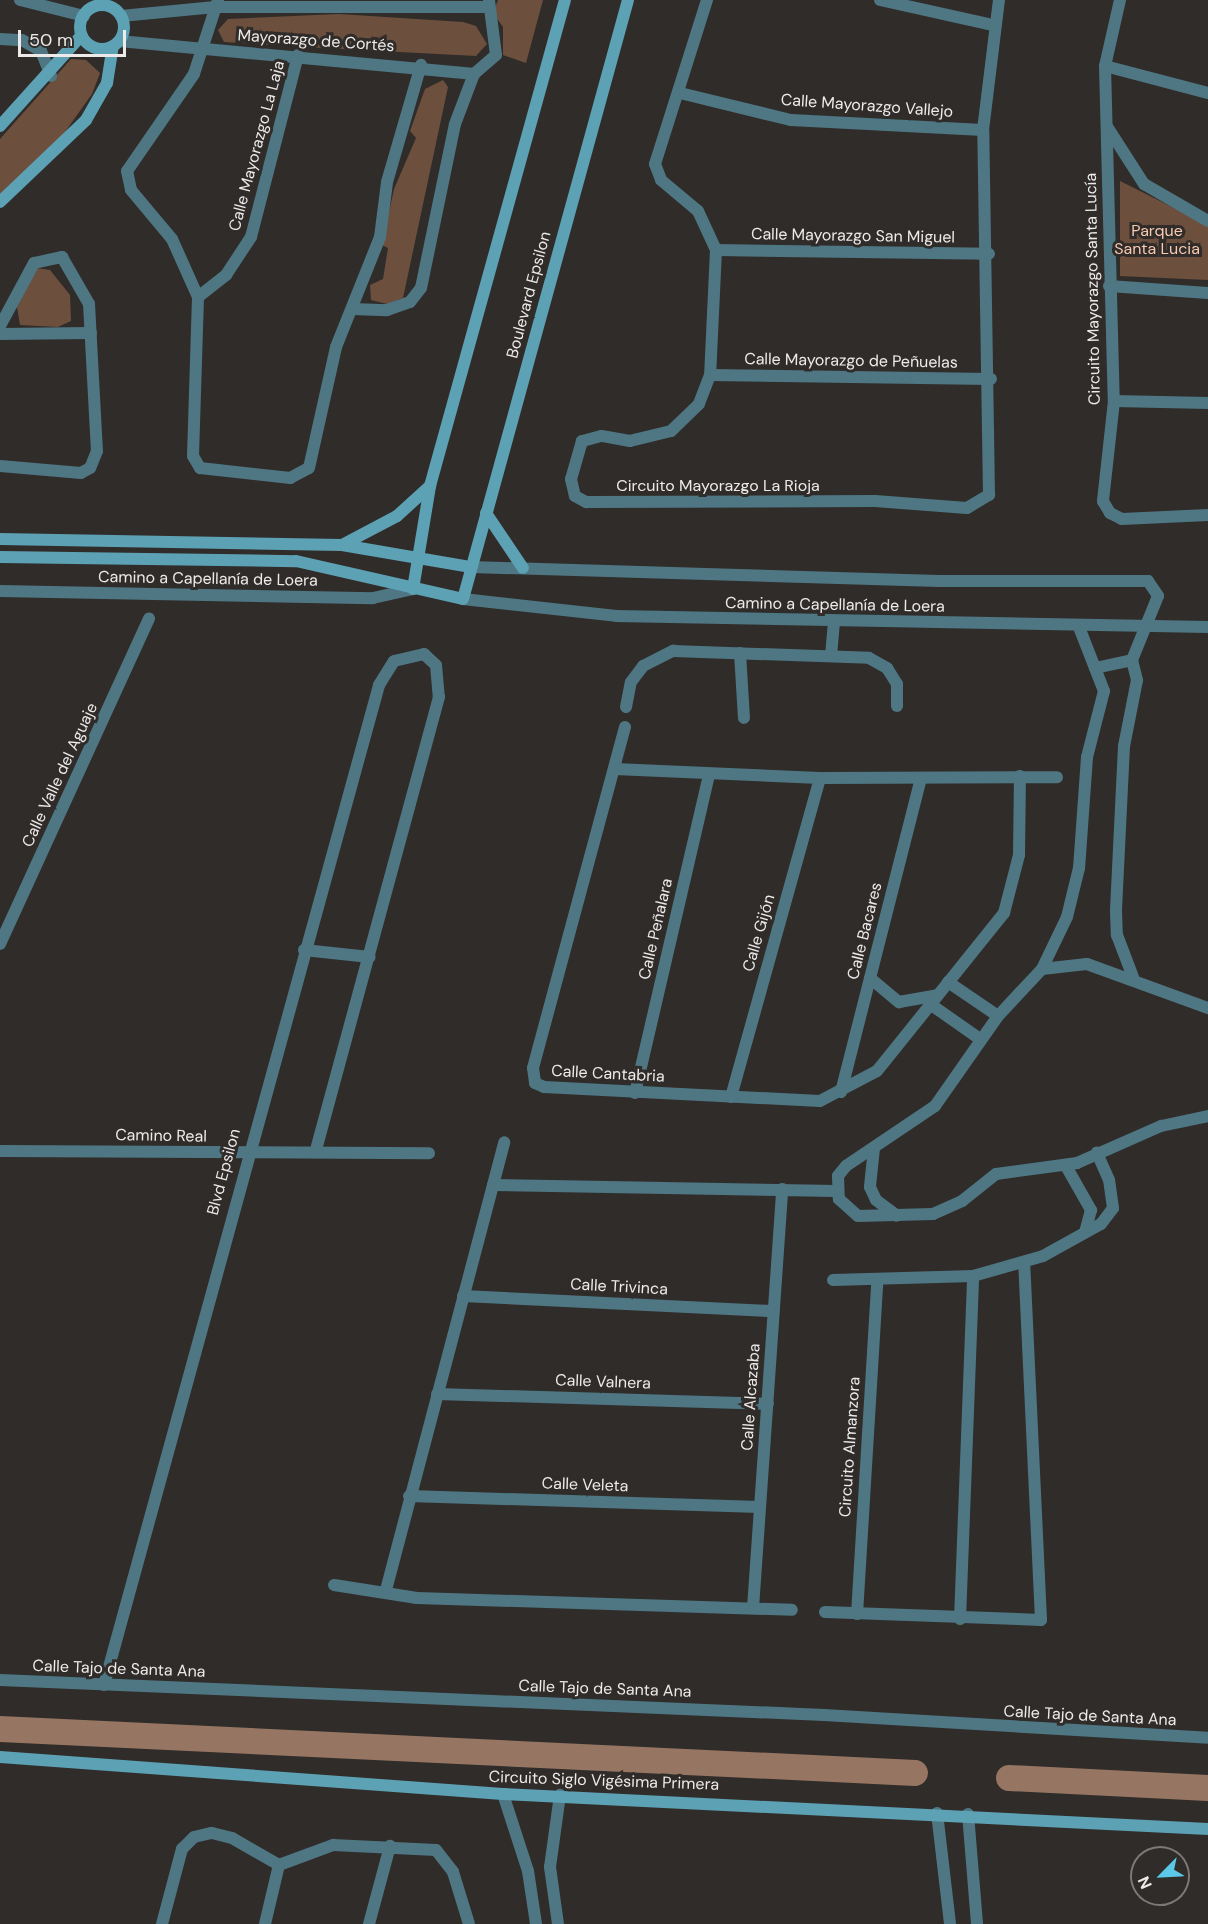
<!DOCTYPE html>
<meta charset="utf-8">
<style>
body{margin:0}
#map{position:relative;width:1208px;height:1924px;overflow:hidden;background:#302c2a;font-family:"DM Sans",sans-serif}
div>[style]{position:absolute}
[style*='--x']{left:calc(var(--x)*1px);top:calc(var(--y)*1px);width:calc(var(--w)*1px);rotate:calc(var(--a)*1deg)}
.green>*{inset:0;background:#6d4f3e}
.river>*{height:26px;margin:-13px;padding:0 13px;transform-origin:13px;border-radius:13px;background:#967663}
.street>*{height:12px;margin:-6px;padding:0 6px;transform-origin:6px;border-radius:6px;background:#4e7783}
.secondary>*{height:12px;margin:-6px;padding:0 6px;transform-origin:6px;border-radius:6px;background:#5da1b4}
.secondary>.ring{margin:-6px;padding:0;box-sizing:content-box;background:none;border:12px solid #5da1b4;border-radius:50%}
span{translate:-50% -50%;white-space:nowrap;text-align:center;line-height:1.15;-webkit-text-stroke:6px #302c2a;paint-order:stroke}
.street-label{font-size:16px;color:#edeae9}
.park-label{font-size:16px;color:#f9cab1}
.north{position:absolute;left:1130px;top:1846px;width:60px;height:60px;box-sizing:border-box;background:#302c2a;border:2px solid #7c7876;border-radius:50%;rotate:246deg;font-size:16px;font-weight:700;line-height:24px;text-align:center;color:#edeae9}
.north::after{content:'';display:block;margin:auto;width:21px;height:27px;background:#5ac8e6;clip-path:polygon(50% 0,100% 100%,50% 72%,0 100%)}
.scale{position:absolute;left:18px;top:30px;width:108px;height:27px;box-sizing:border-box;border:3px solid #edeae9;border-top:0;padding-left:8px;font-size:18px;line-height:21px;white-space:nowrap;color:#edeae9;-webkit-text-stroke:4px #302c2a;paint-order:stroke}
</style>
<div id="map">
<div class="green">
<i style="clip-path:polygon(498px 0,543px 0,526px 63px,503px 55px,503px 27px,493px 13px)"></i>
<i style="clip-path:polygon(339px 14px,463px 22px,476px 26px,487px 44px,476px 56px,303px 47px,224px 42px,218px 30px,228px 19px)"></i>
<i style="clip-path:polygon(71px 59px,86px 60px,100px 73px,92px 94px,60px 139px,0 195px,0 139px)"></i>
<i style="clip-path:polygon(443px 80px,448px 87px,403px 298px,387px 304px,371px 300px,370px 285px,383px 279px,388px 248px,382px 245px,394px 189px,416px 138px,410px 131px,425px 89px)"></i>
<i style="clip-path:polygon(1120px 181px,1208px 225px,1208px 280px,1120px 276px)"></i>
<i style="clip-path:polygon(37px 268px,50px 270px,70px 295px,71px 321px,58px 327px,20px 325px,17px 307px)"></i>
</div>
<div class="river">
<i style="--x:0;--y:1729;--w:916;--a:2.75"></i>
<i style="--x:1009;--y:1778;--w:199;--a:2.9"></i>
</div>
<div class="street">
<i style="--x:20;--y:0;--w:66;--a:14"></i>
<i style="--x:218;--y:0;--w:78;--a:108"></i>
<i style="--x:194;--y:74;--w:118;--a:124.6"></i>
<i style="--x:127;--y:171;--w:19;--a:78"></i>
<i style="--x:131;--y:190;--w:64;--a:50.1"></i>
<i style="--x:172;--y:239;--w:64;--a:65.9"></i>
<i style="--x:198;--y:297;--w:159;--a:91.8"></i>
<i style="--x:193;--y:456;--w:14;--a:60"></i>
<i style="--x:200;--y:468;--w:91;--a:6.3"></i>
<i style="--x:290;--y:478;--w:21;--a:-28"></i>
<i style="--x:309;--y:468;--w:124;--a:-77.4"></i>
<i style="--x:336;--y:347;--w:118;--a:-68.2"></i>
<i style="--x:380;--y:237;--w:55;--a:-82.7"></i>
<i style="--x:387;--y:182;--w:122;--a:-73.8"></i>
<i style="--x:707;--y:0;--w:172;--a:107.6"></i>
<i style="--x:655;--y:164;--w:17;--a:69"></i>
<i style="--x:661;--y:180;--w:48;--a:40"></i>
<i style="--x:698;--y:211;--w:43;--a:65.2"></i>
<i style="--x:716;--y:250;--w:125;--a:92.7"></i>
<i style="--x:710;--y:375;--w:31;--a:111"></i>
<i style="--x:699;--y:404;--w:39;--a:136"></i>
<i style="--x:671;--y:431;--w:42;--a:166.3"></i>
<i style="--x:630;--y:441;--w:29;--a:-170"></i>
<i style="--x:601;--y:436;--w:20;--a:165"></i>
<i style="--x:582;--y:441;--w:40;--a:106"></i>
<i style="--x:571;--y:479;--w:17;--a:77"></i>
<i style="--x:575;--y:496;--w:13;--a:29"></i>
<i style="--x:586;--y:502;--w:289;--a:-0.2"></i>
<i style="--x:875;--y:501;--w:92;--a:4.4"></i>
<i style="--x:967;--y:508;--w:26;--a:-31"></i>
<i style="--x:989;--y:495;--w:365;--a:-90.9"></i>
<i style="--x:983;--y:130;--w:131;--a:-83"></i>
<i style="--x:880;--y:0;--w:116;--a:12.5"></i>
<i style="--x:1120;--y:0;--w:68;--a:102.8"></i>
<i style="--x:1105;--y:66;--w:335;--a:88.5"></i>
<i style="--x:1114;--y:401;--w:101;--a:96.3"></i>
<i style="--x:1103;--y:501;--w:14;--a:60"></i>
<i style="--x:1110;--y:513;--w:13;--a:27"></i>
<i style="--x:1122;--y:519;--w:86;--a:-2.7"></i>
<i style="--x:121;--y:16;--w:95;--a:-5.4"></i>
<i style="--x:216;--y:7;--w:271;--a:0"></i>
<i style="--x:0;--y:39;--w:22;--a:3"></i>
<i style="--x:22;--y:40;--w:22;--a:30"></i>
<i style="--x:41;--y:51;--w:27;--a:68"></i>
<i style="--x:119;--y:41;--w:357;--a:5.3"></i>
<i style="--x:1105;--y:66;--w:106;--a:14.7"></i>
<i style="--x:680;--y:93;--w:114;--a:13.7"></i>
<i style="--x:791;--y:120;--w:192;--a:3"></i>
<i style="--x:1108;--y:128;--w:67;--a:57.3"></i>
<i style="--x:1144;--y:184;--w:74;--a:30"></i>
<i style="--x:716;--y:250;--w:273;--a:0.8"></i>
<i style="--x:1109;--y:286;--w:99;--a:4"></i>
<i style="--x:198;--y:297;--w:36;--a:-38"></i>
<i style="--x:226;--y:275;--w:45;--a:-56.7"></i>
<i style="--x:251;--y:237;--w:188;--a:-75.5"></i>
<i style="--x:352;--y:309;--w:35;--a:2"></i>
<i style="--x:387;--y:310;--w:24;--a:-19"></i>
<i style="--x:410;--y:302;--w:18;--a:-52"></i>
<i style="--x:421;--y:288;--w:167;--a:-78.3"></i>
<i style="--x:455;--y:124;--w:53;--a:-69.2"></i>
<i style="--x:474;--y:74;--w:29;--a:-41"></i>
<i style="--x:496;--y:55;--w:55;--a:-97.3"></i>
<i style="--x:0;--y:326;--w:72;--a:-61.6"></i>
<i style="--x:34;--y:263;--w:29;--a:-12"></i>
<i style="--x:62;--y:257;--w:54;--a:60.1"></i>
<i style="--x:89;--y:304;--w:147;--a:86.9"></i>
<i style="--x:97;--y:451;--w:18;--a:112"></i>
<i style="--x:90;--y:468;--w:10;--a:151"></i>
<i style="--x:81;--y:473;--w:81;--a:-175.1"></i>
<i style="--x:0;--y:334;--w:91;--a:-0.6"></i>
<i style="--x:710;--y:375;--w:281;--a:0.8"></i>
<i style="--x:1114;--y:401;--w:94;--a:1.2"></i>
<i style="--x:471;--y:567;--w:468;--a:1.7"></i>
<i style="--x:939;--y:581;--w:209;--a:0"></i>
<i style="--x:1148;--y:581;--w:18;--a:56"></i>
<i style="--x:1158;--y:596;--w:69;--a:112.1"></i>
<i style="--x:1132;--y:660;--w:21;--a:76"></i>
<i style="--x:1137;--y:680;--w:67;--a:101.1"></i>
<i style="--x:1124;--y:746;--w:165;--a:92.8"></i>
<i style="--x:1116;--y:911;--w:24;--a:88"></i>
<i style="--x:1117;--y:935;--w:45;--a:69.1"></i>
<i style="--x:0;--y:591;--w:373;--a:1.1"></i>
<i style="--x:373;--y:598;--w:41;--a:-12.7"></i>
<i style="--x:463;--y:599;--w:154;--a:6.3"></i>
<i style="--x:616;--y:616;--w:592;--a:1.06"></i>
<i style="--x:1079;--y:627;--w:69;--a:68.7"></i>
<i style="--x:1104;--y:691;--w:68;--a:104.4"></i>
<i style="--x:1087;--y:757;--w:111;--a:94.1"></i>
<i style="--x:1079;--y:868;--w:50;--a:103.8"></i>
<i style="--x:1067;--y:917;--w:58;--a:115.7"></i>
<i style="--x:1042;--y:969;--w:64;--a:133.1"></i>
<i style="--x:998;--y:1016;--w:110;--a:125"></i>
<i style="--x:935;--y:1106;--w:107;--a:146"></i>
<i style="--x:846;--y:1166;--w:13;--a:129"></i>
<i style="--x:838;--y:1176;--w:23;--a:88"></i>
<i style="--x:839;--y:1199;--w:25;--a:42"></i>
<i style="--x:858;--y:1216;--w:75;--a:-1.5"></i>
<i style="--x:933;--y:1214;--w:32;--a:-24"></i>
<i style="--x:962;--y:1201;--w:43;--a:-38.5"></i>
<i style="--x:996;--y:1174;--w:82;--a:-7.7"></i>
<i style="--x:1077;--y:1163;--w:92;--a:-23.8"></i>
<i style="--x:1161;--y:1126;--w:48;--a:-12"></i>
<i style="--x:740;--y:653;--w:65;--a:86.5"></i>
<i style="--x:831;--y:656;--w:34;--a:-85"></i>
<i style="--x:1095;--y:668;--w:38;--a:-12"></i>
<i style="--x:626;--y:707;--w:25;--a:-79"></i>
<i style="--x:631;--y:682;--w:20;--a:-53"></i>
<i style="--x:643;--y:666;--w:34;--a:-27"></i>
<i style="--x:673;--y:651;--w:196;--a:2"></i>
<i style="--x:869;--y:658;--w:21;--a:29"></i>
<i style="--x:887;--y:668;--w:19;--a:58"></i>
<i style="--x:897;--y:684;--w:22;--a:90"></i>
<i style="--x:625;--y:727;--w:353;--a:105.1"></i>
<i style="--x:533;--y:1068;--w:15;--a:82"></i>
<i style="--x:535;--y:1083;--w:10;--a:24"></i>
<i style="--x:544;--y:1087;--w:276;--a:2.9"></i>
<i style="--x:820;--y:1101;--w:64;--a:-27.8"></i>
<i style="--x:877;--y:1071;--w:203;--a:-51.2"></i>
<i style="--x:1004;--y:913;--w:60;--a:-75.5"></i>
<i style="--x:1019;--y:855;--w:79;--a:-89.3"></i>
<i style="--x:615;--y:769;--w:205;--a:2.5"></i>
<i style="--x:820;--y:778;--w:237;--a:-0.2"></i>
<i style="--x:0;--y:944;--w:358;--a:-65.4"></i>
<i style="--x:304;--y:950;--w:66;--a:6.1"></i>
<i style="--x:1042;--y:969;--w:45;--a:-6.3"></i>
<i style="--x:1087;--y:964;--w:129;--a:20"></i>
<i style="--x:870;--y:978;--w:38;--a:40"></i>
<i style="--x:899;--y:1002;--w:39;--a:-10"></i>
<i style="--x:948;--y:982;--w:60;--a:34.2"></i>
<i style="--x:930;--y:1004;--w:61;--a:35"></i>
<i style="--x:841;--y:1092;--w:324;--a:-75.7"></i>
<i style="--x:635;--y:1093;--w:327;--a:-76.9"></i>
<i style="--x:731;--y:1097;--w:331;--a:-74.4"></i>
<i style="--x:874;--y:1148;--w:39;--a:96"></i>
<i style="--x:870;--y:1187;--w:14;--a:65"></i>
<i style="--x:876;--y:1200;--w:26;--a:37"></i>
<i style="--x:0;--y:1151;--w:429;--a:0.3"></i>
<i style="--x:1066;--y:1166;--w:51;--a:60.4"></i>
<i style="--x:1091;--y:1210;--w:20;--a:105"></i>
<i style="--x:493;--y:1185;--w:344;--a:1"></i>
<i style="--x:833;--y:1280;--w:140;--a:-1.6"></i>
<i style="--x:973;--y:1276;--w:73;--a:-15.9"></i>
<i style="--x:1043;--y:1256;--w:66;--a:-28.9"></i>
<i style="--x:1101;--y:1224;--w:20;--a:-53"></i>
<i style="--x:1113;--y:1208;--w:28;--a:-98"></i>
<i style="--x:1109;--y:1180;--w:30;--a:-114"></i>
<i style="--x:463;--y:1296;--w:311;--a:2.8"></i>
<i style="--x:437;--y:1394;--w:331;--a:1.7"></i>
<i style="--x:409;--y:1496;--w:351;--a:1.8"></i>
<i style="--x:334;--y:1585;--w:84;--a:8.9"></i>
<i style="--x:417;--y:1598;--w:375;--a:1.8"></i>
<i style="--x:386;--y:1590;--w:463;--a:-75.2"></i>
<i style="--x:753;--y:1608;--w:420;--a:-86"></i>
<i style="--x:825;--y:1612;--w:216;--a:2.1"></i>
<i style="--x:1041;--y:1620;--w:357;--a:-92.7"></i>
<i style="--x:857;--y:1614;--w:332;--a:-86.5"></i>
<i style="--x:960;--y:1619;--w:343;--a:-87.8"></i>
<i style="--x:0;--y:1680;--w:825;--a:2.43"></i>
<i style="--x:824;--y:1715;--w:385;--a:3.4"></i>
<i style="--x:104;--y:1685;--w:1037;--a:-74.62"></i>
<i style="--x:379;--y:685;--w:28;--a:-58"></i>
<i style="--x:394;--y:661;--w:31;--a:-13"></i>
<i style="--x:424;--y:654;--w:16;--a:43"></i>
<i style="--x:436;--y:665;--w:32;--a:85"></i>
<i style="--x:439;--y:697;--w:470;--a:105.2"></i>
<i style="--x:503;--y:1794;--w:81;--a:72"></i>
<i style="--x:528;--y:1871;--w:54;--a:81.4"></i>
<i style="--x:937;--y:1813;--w:112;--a:83.3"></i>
<i style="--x:968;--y:1814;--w:110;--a:85.3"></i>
<i style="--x:162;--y:1924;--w:78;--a:-75.1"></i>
<i style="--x:182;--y:1849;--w:17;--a:-45"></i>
<i style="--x:194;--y:1837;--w:18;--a:-13"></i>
<i style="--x:212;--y:1833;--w:21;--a:14"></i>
<i style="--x:232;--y:1838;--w:54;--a:29.9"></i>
<i style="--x:279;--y:1865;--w:58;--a:-20.3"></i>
<i style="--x:333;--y:1845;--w:103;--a:2.8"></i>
<i style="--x:436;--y:1850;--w:28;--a:52"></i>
<i style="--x:453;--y:1872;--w:54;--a:72.9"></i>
<i style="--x:265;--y:1924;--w:61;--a:-76.7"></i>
<i style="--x:369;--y:1924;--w:81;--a:-74.9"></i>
<i style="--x:558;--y:1924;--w:58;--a:-98"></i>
<i style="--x:550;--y:1867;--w:73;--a:-82.1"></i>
</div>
<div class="secondary">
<i class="ring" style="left:80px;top:5px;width:32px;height:32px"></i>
<i style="--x:0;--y:126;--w:122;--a:-48"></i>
<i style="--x:0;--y:202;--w:119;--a:-43.6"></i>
<i style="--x:86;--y:120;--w:43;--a:-60.4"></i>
<i style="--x:107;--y:83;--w:37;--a:-81"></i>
<i style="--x:486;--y:513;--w:66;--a:56.1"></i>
<i style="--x:0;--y:539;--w:342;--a:1"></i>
<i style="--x:342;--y:545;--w:131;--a:9.7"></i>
<i style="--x:342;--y:545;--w:62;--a:-27.8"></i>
<i style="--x:397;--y:516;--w:45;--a:-42.3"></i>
<i style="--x:0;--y:557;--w:296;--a:0.8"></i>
<i style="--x:296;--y:561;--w:171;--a:12.8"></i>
<i style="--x:463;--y:599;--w:621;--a:-74.6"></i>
<i style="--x:413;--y:589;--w:104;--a:-80.6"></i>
<i style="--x:430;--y:486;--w:504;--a:-74.48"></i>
<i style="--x:0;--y:1757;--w:504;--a:4.21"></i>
<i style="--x:503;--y:1794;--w:706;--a:2.84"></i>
</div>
<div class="street-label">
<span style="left:316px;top:41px;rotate:4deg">Mayorazgo de Cortés</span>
<span style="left:867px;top:106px;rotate:4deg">Calle Mayorazgo Vallejo</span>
<span style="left:257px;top:146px;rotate:-75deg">Calle Mayorazgo La Laja</span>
<span style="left:853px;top:236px;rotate:1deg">Calle Mayorazgo San Miguel</span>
<span style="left:1093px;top:289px;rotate:-91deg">Circuito Mayorazgo Santa Lucía</span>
<span style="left:529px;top:295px;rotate:-75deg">Boulevard Epsilon</span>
<span style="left:851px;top:361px;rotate:1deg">Calle Mayorazgo de Peñuelas</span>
<span style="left:718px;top:486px">Circuito Mayorazgo La Rioja</span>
<span style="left:208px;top:579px;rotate:1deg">Camino a Capellanía de Loera</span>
<span style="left:835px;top:605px;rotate:1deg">Camino a Capellanía de Loera</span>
<span style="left:60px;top:775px;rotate:-65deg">Calle Valle del Aguaje</span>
<span style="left:656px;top:929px;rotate:-77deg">Calle Peñalara</span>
<span style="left:865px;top:931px;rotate:-76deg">Calle Bacares</span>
<span style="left:759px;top:933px;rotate:-74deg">Calle Gijón</span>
<span style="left:608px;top:1074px;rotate:3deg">Calle Cantabria</span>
<span style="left:161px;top:1136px;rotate:1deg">Camino Real</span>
<span style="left:224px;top:1172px;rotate:-75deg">Blvd Epsilon</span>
<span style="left:619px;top:1287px;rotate:3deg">Calle Trivinca</span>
<span style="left:603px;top:1382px;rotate:2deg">Calle Valnera</span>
<span style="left:751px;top:1397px;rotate:-86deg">Calle Alcazaba</span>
<span style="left:850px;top:1447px;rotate:-86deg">Circuito Almanzora</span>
<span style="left:585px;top:1485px;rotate:2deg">Calle Veleta</span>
<span style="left:119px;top:1669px;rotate:2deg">Calle Tajo de Santa Ana</span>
<span style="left:605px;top:1689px;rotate:2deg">Calle Tajo de Santa Ana</span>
<span style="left:1090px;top:1716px;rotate:3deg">Calle Tajo de Santa Ana</span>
<span style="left:604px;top:1781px;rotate:2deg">Circuito Siglo Vigésima Primera</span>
</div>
<div class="park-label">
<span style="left:1157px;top:240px">Parque<br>Santa Lucia</span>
</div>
<div class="north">N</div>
<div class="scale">50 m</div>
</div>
